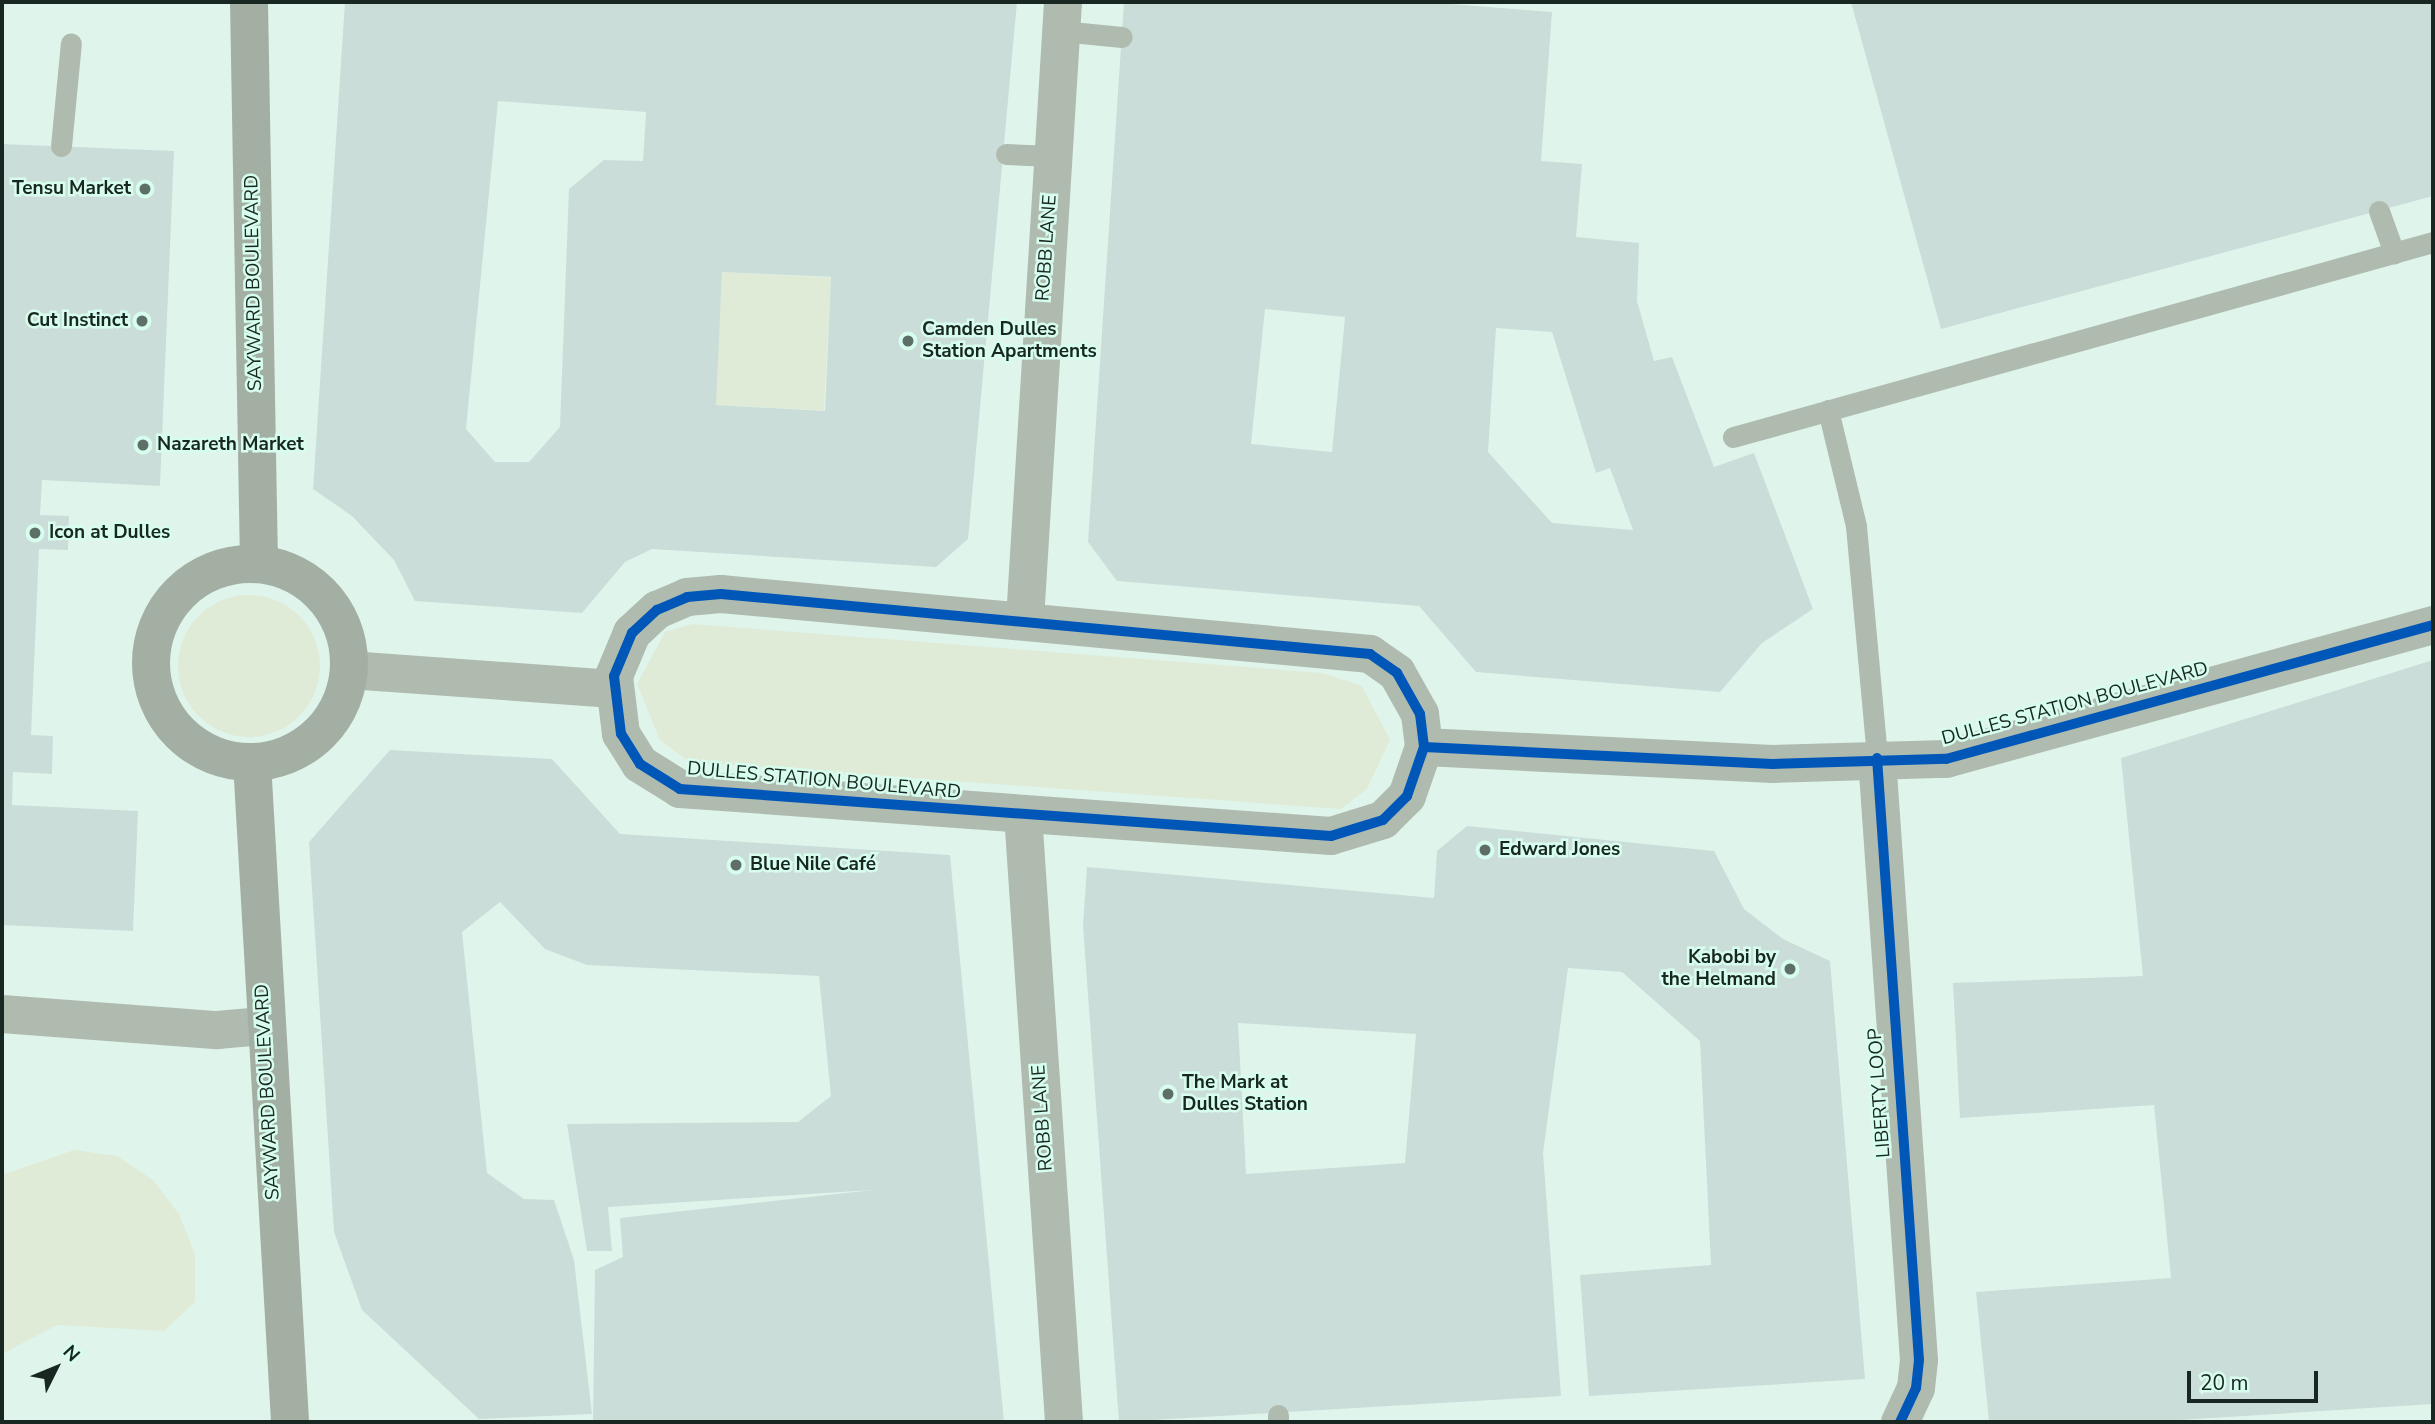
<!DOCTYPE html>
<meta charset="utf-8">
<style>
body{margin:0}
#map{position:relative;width:2435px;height:1424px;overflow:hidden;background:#dff5ec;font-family:"Nunito Sans",sans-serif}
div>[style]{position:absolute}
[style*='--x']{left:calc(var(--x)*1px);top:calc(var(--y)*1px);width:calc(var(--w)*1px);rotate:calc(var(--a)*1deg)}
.green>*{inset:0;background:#dfebd7;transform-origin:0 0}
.round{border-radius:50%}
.building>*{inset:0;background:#cbddd9}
.lane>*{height:21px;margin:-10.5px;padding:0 10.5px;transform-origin:10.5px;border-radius:10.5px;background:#b0bbb0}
.street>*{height:38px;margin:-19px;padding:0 19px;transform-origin:19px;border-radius:19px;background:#b0bbb0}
.secondary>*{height:38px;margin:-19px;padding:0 19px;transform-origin:19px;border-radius:19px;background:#a4afa4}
.secondary>.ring{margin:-19px;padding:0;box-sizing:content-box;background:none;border:38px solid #a4afa4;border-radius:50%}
.cycleway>*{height:10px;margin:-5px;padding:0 5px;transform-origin:5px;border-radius:5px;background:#0057b8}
.dots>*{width:19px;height:19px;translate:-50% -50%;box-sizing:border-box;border:4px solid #d7fdee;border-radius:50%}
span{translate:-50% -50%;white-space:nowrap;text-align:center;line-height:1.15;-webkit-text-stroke:5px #d7fdee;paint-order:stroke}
.poi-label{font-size:19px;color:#182721;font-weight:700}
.right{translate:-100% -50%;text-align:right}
.left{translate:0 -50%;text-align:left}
.street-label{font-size:19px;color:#182721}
.frame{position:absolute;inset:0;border:4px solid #182721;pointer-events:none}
.north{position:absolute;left:21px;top:1333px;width:70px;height:70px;-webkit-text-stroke:5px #d7fdee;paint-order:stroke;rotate:47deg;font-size:19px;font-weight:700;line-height:28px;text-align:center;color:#182721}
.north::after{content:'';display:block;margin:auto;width:24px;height:32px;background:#182721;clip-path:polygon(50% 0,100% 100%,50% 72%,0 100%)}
.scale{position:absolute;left:2187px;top:1371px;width:131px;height:32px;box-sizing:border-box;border:4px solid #182721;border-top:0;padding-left:9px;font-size:21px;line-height:24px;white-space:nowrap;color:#182721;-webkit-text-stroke:5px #d7fdee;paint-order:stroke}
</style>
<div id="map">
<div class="green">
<i style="left:722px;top:272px;width:109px;height:133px;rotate:3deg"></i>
<i class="round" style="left:178px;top:595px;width:142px;height:142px"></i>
<i style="clip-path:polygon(692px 624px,1323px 673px,1362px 686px,1390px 740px,1367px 789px,1341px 809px,689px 762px,660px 740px,637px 684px,665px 632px)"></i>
<i style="clip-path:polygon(74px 1150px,117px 1156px,153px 1180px,179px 1214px,195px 1254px,195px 1302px,164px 1331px,57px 1325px,2px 1354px,2px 1175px)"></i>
</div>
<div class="building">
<i style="clip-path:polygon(evenodd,345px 2px,1017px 2px,968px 539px,936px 567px,652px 549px,625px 562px,582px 613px,415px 601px,394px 560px,352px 516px,313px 489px,345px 2px,498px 101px,646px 112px,643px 161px,604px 160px,569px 189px,560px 427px,529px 462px,495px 462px,466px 429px,498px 101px,345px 2px,722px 272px,831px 277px,825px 411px,716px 405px,722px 272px)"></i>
<i style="clip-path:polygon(evenodd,1124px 2px,1426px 2px,1552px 12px,1541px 161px,1582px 164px,1576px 237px,1639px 243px,1637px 301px,1654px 361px,1672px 357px,1714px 467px,1754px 453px,1813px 609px,1762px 643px,1720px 692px,1476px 672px,1419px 606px,1117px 581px,1088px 542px,1124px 2px,1265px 309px,1345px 317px,1332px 452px,1251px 444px,1265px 309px,1124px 2px,1496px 328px,1552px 332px,1596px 473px,1610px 468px,1633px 530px,1552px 523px,1488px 452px,1496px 328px)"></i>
<i style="clip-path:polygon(1851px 2px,2433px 2px,2433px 196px,1941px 329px)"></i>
<i style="clip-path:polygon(2px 144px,174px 151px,160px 486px,42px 480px,40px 515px,69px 516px,68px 550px,39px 549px,31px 735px,53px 736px,52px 774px,13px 772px,12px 805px,138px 811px,133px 931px,2px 925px)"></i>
<i style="clip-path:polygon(2433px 660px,2433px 1404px,2147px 1422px,1989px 1422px,1976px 1292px,2171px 1278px,2154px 1105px,1960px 1118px,1953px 983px,2143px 976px,2121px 758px)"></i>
<i style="clip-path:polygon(390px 750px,552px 759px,620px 834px,950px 855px,1004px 1422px,593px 1422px,595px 1270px,623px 1257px,620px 1218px,873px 1190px,608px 1207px,612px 1251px,587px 1251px,567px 1124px,798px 1122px,831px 1096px,819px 976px,587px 965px,545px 949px,500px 902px,462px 932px,487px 1173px,524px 1199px,554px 1200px,574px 1260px,592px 1414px,479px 1419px,362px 1310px,334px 1232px,309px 842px)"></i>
<i style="clip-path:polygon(evenodd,1467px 826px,1714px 851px,1744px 909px,1783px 939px,1830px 961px,1865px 1379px,1589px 1396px,1580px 1275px,1711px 1265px,1700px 1041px,1622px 972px,1568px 968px,1543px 1153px,1561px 1396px,1119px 1422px,1083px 926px,1087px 867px,1434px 898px,1437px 851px,1467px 826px,1238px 1023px,1416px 1034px,1405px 1163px,1246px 1174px,1238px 1023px)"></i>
</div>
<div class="lane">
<i style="--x:1061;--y:31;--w:61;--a:5.6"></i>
<i style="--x:61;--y:146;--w:103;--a:-84.5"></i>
<i style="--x:1006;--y:154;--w:47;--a:2.4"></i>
<i style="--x:2379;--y:211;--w:45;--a:70.3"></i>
<i style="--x:1828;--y:410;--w:119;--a:76.4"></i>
<i style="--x:1856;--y:526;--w:233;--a:84.8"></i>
<i style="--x:1733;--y:437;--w:727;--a:-15.57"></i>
<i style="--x:1278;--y:1415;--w:7;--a:90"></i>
</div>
<div class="street">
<i style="--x:721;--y:594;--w:652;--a:5.28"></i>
<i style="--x:1370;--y:654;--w:33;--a:35"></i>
<i style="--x:1397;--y:673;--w:47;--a:60.7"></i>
<i style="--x:1420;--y:714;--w:33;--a:83"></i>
<i style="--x:1424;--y:747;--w:52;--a:109.1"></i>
<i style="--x:1407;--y:796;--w:34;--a:135"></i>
<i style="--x:1383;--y:820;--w:54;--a:162.9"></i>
<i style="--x:1331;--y:836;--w:653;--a:-175.87"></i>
<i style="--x:680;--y:789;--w:47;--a:-148"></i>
<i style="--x:640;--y:764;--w:36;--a:-122"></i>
<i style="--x:621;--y:734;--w:58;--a:-96.9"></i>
<i style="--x:614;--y:676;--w:47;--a:-67.3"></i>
<i style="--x:632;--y:633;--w:34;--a:-43"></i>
<i style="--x:657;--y:610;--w:33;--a:-23"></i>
<i style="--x:687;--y:597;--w:34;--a:-5"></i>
<i style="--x:1025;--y:620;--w:619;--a:-86.48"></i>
<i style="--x:349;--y:670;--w:265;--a:4.1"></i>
<i style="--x:1424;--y:747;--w:349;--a:2.8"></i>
<i style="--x:1773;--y:764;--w:173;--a:-1.7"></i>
<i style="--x:1946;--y:759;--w:505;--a:-15.38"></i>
<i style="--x:1877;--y:758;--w:603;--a:86.01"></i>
<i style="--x:1919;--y:1360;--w:28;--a:96"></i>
<i style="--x:1916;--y:1388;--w:38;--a:115"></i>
<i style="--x:1023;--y:814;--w:609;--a:86.14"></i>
<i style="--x:2;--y:1014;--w:216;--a:4.3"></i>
<i style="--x:217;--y:1030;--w:47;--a:-4.9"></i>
</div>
<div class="secondary">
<i style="--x:249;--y:2;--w:562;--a:88.98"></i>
<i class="ring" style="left:151px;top:564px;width:160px;height:160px"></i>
<i style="--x:252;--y:762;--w:661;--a:86.7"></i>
</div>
<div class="cycleway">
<i style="--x:721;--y:594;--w:652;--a:5.28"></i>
<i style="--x:1370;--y:654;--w:33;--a:35"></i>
<i style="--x:1397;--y:673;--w:47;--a:60.7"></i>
<i style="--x:1420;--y:714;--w:33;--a:83"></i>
<i style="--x:1424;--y:747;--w:52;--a:109.1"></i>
<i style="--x:1407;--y:796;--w:34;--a:135"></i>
<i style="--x:1383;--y:820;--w:54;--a:162.9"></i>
<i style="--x:1331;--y:836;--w:653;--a:-175.87"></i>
<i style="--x:680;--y:789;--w:47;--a:-148"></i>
<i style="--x:640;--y:764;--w:36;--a:-122"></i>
<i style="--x:621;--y:734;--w:58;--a:-96.9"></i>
<i style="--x:614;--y:676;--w:47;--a:-67.3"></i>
<i style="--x:632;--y:633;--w:34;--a:-43"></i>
<i style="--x:657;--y:610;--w:33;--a:-23"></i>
<i style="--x:687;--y:597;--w:34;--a:-5"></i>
<i style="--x:1424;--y:747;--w:349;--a:2.8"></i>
<i style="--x:1773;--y:764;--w:173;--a:-1.7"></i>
<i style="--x:1946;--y:759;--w:505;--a:-15.38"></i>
<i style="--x:1877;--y:758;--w:603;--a:86.01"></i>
<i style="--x:1919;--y:1360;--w:28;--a:96"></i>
<i style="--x:1916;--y:1388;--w:38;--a:115"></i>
</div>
<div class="dots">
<i style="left:145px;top:189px;background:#5e6f68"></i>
<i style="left:142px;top:321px;background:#5e6f68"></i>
<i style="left:908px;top:341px;background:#5e6f68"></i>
<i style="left:143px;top:445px;background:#5e6f68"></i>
<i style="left:35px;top:533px;background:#5e6f68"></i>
<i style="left:1485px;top:850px;background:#5e6f68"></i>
<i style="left:736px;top:865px;background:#5e6f68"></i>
<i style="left:1790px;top:969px;background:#5e6f68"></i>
<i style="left:1168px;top:1094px;background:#5e6f68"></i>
</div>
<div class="poi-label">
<span class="right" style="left:131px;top:189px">Tensu Market</span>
<span class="right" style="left:128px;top:321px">Cut Instinct</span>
<span class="left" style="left:922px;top:341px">Camden Dulles<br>Station Apartments</span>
<span class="left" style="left:157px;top:445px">Nazareth Market</span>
<span class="left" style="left:49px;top:533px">Icon at Dulles</span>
<span class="left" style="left:1499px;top:850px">Edward Jones</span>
<span class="left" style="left:750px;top:865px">Blue Nile Café</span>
<span class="right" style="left:1776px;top:969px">Kabobi by<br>the Helmand</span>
<span class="left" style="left:1182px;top:1094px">The Mark at<br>Dulles Station</span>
</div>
<div class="street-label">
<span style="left:1047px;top:248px;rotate:-86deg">ROBB LANE</span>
<span style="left:254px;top:283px;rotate:-91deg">SAYWARD BOULEVARD</span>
<span style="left:2075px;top:704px;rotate:-15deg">DULLES STATION BOULEVARD</span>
<span style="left:824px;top:781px;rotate:5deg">DULLES STATION BOULEVARD</span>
<span style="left:268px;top:1092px;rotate:-93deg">SAYWARD BOULEVARD</span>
<span style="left:1880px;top:1093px;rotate:-94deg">LIBERTY LOOP</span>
<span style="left:1043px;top:1118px;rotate:-94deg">ROBB LANE</span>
</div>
<div class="frame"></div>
<div class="north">N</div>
<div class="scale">20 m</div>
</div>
